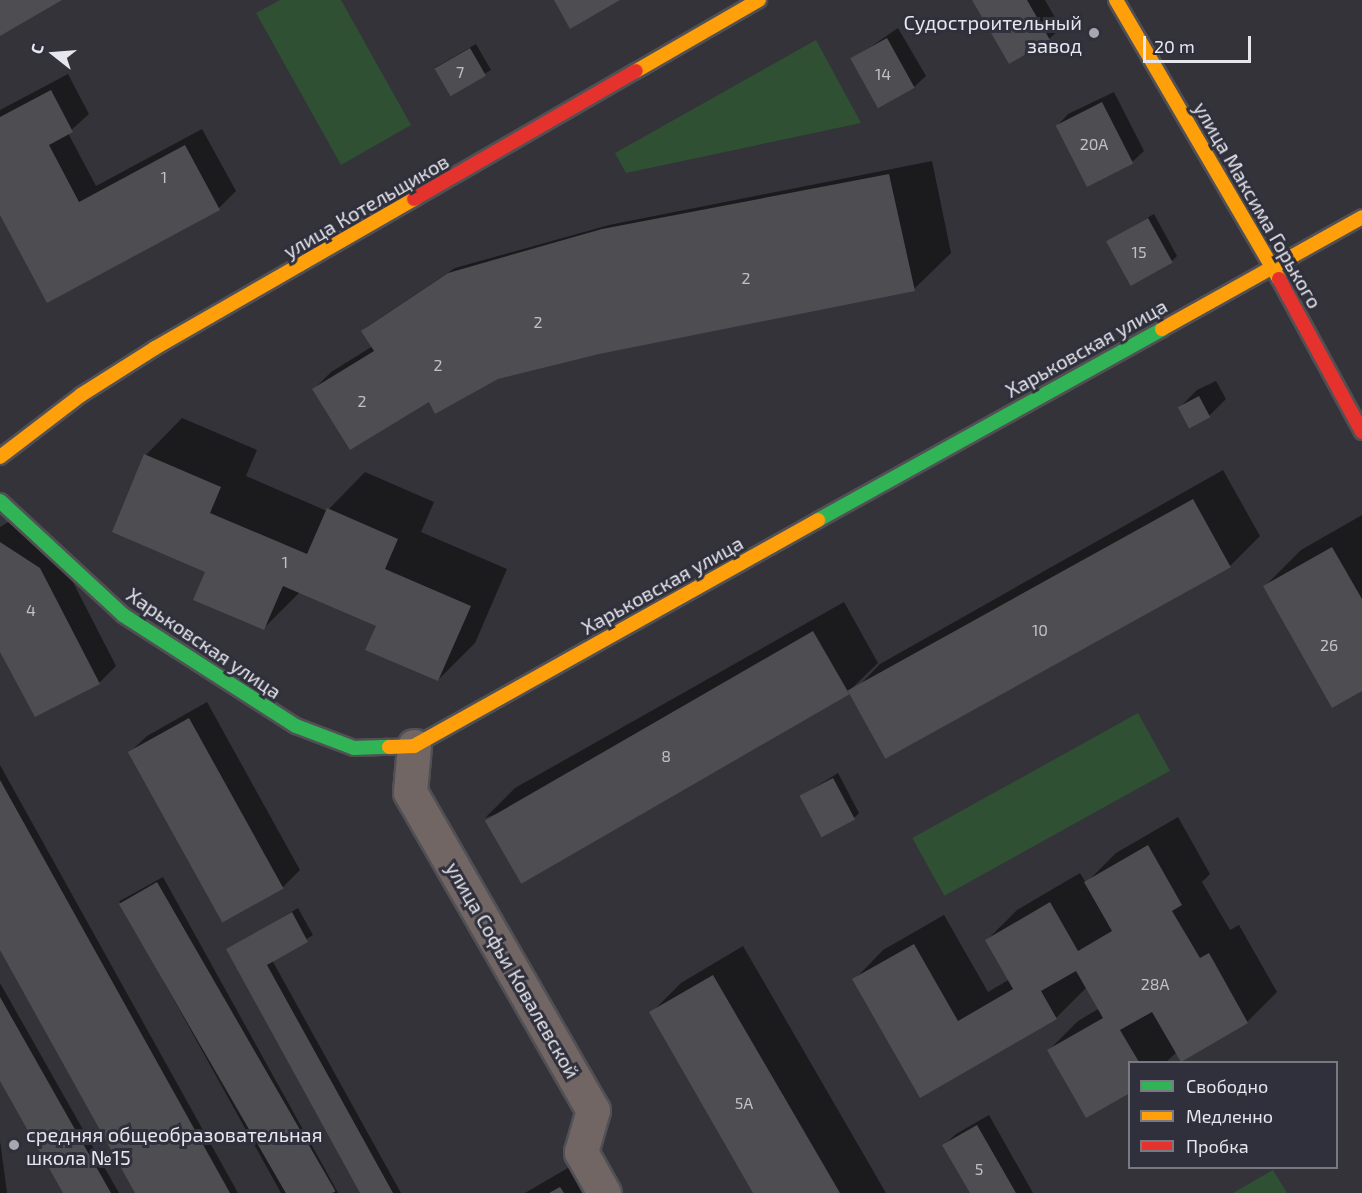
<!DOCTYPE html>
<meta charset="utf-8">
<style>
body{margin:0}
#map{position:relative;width:1362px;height:1193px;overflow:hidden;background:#333339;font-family:"Exo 2",sans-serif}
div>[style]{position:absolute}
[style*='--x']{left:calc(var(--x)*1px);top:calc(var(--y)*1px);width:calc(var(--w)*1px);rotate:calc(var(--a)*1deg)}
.green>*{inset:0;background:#305034;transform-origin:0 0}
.shadow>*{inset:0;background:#0007;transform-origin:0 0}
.building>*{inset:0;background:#4d4d52;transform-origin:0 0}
.roads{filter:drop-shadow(2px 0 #505055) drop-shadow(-2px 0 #505055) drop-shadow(0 2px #505055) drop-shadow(0 -2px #505055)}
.street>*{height:33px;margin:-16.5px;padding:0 16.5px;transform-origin:16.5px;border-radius:16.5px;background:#716664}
.fast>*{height:14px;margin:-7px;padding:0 7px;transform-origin:7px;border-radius:7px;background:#30b455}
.slow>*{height:14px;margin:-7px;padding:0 7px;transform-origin:7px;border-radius:7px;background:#ff9f0a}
.jam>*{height:14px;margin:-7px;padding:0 7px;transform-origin:7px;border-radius:7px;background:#e5322d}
.dots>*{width:16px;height:16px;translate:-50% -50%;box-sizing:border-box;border:3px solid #30303c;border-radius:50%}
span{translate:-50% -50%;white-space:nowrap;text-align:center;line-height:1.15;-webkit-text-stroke:6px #30303c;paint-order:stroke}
.number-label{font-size:16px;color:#c0c0c7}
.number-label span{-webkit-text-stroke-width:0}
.poi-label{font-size:20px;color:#e6e6ee}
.right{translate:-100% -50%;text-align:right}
.left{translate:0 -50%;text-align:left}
.street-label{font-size:20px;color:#e6e6ee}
.legend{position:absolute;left:1128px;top:1061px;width:210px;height:108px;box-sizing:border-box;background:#30303c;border:2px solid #797983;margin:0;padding:8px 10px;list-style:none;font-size:18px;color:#e6e6ee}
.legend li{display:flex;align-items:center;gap:12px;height:30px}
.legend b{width:30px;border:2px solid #797983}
.north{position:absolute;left:24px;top:24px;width:60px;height:60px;-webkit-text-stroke:4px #30303c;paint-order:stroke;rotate:287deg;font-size:16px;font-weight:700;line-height:24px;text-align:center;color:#e6e6ee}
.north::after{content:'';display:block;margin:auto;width:21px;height:27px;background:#e6e6ee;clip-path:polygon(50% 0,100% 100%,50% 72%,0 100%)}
.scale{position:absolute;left:1143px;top:36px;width:108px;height:27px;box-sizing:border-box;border:3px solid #e6e6ee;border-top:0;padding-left:8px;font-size:18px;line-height:21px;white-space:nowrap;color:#e6e6ee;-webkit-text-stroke:4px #30303c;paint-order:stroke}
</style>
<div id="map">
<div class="green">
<i style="clip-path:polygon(280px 0,341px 0,411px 125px,341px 165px,256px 13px)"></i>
<i style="clip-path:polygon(816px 40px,861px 123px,626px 173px,615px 153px)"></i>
<i style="left:1138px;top:713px;width:66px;height:258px;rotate:61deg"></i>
<i style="clip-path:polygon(1273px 1170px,1287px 1193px,1233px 1193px)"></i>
</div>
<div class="shadow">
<i style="clip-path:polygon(974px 0,1045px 0,1061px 28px,1049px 39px)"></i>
<i style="clip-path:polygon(898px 28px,926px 76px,914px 87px,853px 59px)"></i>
<i style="left:476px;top:44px;width:30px;height:47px;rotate:60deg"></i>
<i style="clip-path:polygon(68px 74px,89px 114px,68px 133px,96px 186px,202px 129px,236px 191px,219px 208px,48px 301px,0 212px,0 110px)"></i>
<i style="clip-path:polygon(1114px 92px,1144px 151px,1132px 162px,1087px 185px,1057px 126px,1068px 114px)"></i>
<i style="clip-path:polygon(932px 161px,951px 253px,914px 289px,598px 353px,497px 377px,429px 400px,314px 389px,331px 372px,373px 346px,363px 331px,368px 326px,455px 268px,609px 225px)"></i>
<i style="clip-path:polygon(1154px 214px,1177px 256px,1172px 261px,1108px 241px)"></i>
<i style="clip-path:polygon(1216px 381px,1226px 399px,1209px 416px,1180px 407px,1197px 390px)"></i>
<i style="clip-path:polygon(182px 418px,257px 450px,246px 476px,327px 511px,365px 472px,434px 502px,421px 532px,507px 569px,475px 643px,438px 680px,378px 625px,300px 592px,264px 628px,207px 571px,146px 455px)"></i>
<i style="clip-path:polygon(1223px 470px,1260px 536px,1230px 566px,851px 694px,880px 664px)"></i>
<i style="clip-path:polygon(1362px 515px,1362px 689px,1264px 587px,1301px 550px)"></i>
<i style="clip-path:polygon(10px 521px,57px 551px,116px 666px,99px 683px,0 648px,0 527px)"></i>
<i style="clip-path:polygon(844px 602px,878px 663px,848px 692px,485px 818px,515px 788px)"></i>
<i style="clip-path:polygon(207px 702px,300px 870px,283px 887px,130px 752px,147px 736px)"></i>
<i style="clip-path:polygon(0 765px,238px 1193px,137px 1193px,0 947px)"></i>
<i style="clip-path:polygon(838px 773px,859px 813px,854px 818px,801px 796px)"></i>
<i style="clip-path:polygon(1178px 817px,1210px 874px,1202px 882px,1230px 930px,1239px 925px,1277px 992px,1248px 1021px,1181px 1060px,1177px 1052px,1166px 1062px,1130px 1062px,1049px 1050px,1078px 1021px,1100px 1008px,1087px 987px,1056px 1018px,921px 1096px,854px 980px,883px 950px,944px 915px,988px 992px,1010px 979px,987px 940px,1017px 910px,1080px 873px,1086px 883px,1116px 853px)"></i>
<i style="left:163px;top:877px;width:363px;height:50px;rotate:61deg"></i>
<i style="clip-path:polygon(298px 908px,313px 935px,272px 960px,401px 1193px,362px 1193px,228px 949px)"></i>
<i style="clip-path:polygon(743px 946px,886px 1193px,755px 1193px,651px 1013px,681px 983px)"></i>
<i style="clip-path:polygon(0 983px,119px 1193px,65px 1193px,0 1078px)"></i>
<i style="clip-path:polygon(989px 1115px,1033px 1193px,972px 1193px,944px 1145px,956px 1134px)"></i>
<i style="clip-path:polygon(0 1140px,7px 1193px,0 1193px)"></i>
<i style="clip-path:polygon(597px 1151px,622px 1193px,525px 1193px)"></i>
</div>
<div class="building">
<i style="clip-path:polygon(0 0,62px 0,0 36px)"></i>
<i style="clip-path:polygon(554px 0,620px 0,570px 29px)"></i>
<i style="clip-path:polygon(972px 0,1027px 0,1050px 40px,1009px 64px)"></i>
<i style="left:887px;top:38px;width:57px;height:42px;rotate:61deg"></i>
<i style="left:470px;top:48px;width:32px;height:41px;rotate:60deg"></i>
<i style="clip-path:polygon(51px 90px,73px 132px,49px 145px,79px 202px,185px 145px,220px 210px,47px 303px,0 215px,0 117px)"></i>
<i style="left:1102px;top:102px;width:69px;height:52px;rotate:63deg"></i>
<i style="clip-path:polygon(889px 174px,915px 291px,599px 354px,498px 379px,435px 414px,429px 402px,350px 450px,312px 389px,374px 351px,361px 331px,448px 273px,602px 229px)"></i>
<i style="left:1148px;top:218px;width:51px;height:48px;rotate:61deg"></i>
<i style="left:1199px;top:396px;width:24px;height:24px;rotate:62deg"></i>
<i style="clip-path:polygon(144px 454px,221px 487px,210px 513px,307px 554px,327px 508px,398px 539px,385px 569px,471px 606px,438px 681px,365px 650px,376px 626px,283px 586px,264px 630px,193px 600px,205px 572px,112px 532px)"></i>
<i style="left:1193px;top:499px;width:78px;height:395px;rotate:61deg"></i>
<i style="clip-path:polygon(0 542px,40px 568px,100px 684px,35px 717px,0 652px)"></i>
<i style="clip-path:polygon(1332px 547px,1362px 599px,1362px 691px,1332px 708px,1263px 586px)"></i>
<i style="left:813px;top:631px;width:73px;height:379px;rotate:60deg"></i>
<i style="left:189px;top:718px;width:195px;height:70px;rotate:61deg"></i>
<i style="left:833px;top:778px;width:47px;height:38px;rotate:62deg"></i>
<i style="clip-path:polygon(0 780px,230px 1193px,135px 1193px,0 950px)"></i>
<i style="clip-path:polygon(1148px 845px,1182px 905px,1172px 911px,1200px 958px,1209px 953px,1248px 1023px,1181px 1062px,1152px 1012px,1120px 1030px,1139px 1062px,1130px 1062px,1130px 1093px,1086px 1118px,1047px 1050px,1103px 1018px,1076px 971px,1041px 991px,1057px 1019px,920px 1098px,852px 979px,914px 944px,958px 1021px,1013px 989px,985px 940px,1050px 902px,1078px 951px,1112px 931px,1084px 882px)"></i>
<i style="left:157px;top:882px;width:357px;height:44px;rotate:60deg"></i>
<i style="clip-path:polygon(292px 912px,308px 942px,267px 965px,393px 1193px,360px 1193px,226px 949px)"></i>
<i style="clip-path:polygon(713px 975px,840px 1193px,753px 1193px,649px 1012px)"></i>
<i style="clip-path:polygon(0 997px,111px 1193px,63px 1193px,0 1081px)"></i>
<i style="clip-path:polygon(977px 1125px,1016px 1193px,970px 1193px,942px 1145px)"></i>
<i style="clip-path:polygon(560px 1187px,564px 1193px,549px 1193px)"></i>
</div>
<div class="roads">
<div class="street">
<i style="--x:414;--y:746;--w:46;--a:95"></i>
<i style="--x:410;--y:792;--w:367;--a:60.1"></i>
<i style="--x:593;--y:1110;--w:44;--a:105.9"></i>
<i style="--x:581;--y:1152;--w:47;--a:60.7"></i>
</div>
<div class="fast">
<i style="--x:0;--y:501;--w:168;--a:42.8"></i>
<i style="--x:123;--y:615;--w:206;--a:32.7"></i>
<i style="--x:296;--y:726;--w:62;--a:20.8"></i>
<i style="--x:354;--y:748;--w:35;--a:-2"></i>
<i style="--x:818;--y:520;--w:393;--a:-29"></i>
</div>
<div class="slow">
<i style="--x:1116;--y:0;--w:323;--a:59.7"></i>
<i style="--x:636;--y:71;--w:142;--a:-30"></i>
<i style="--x:1162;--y:329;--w:229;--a:-29.2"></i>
<i style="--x:0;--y:457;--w:102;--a:-37.4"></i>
<i style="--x:81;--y:395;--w:88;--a:-32.4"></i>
<i style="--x:155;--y:348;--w:299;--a:-29.9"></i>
<i style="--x:389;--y:747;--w:25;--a:-2"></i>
<i style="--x:414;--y:746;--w:463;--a:-29.2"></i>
</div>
<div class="jam">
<i style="--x:414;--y:199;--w:256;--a:-30"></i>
<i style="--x:1279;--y:279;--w:174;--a:61.5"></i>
</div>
</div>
<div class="dots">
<i style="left:1094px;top:33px;background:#a7a7af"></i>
<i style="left:14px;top:1145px;background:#a7a7af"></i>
</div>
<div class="number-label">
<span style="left:460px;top:72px">7</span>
<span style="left:883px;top:74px">14</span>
<span style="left:1094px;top:144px">20А</span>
<span style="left:164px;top:177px">1</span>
<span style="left:1139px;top:252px">15</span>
<span style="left:746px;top:278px">2</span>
<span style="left:538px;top:322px">2</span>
<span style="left:438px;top:365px">2</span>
<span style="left:362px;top:401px">2</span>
<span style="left:285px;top:562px">1</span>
<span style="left:31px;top:610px">4</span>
<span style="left:1040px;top:630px">10</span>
<span style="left:1329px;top:645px">26</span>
<span style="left:666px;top:756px">8</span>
<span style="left:1155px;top:984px">28А</span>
<span style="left:744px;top:1103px">5А</span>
<span style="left:979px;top:1169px">5</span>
</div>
<div class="poi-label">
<span class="right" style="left:1082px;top:34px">Судостроительный<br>завод</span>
<span class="left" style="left:26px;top:1146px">средняя общеобразовательная<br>школа №15</span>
</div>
<div class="street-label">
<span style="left:1258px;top:205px;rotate:60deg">улица Максима Горького</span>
<span style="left:366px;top:206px;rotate:-30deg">улица Котельщиков</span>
<span style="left:1086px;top:348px;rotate:-29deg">Харьковская улица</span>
<span style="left:662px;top:585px;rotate:-29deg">Харьковская улица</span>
<span style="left:204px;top:643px;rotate:34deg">Харьковская улица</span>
<span style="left:513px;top:970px;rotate:60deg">улица Софьи Ковалевской</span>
</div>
<ul class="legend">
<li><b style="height:8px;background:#30b455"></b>Свободно</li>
<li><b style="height:8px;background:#ff9f0a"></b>Медленно</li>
<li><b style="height:8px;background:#e5322d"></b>Пробка</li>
</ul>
<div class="north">С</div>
<div class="scale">20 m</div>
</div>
